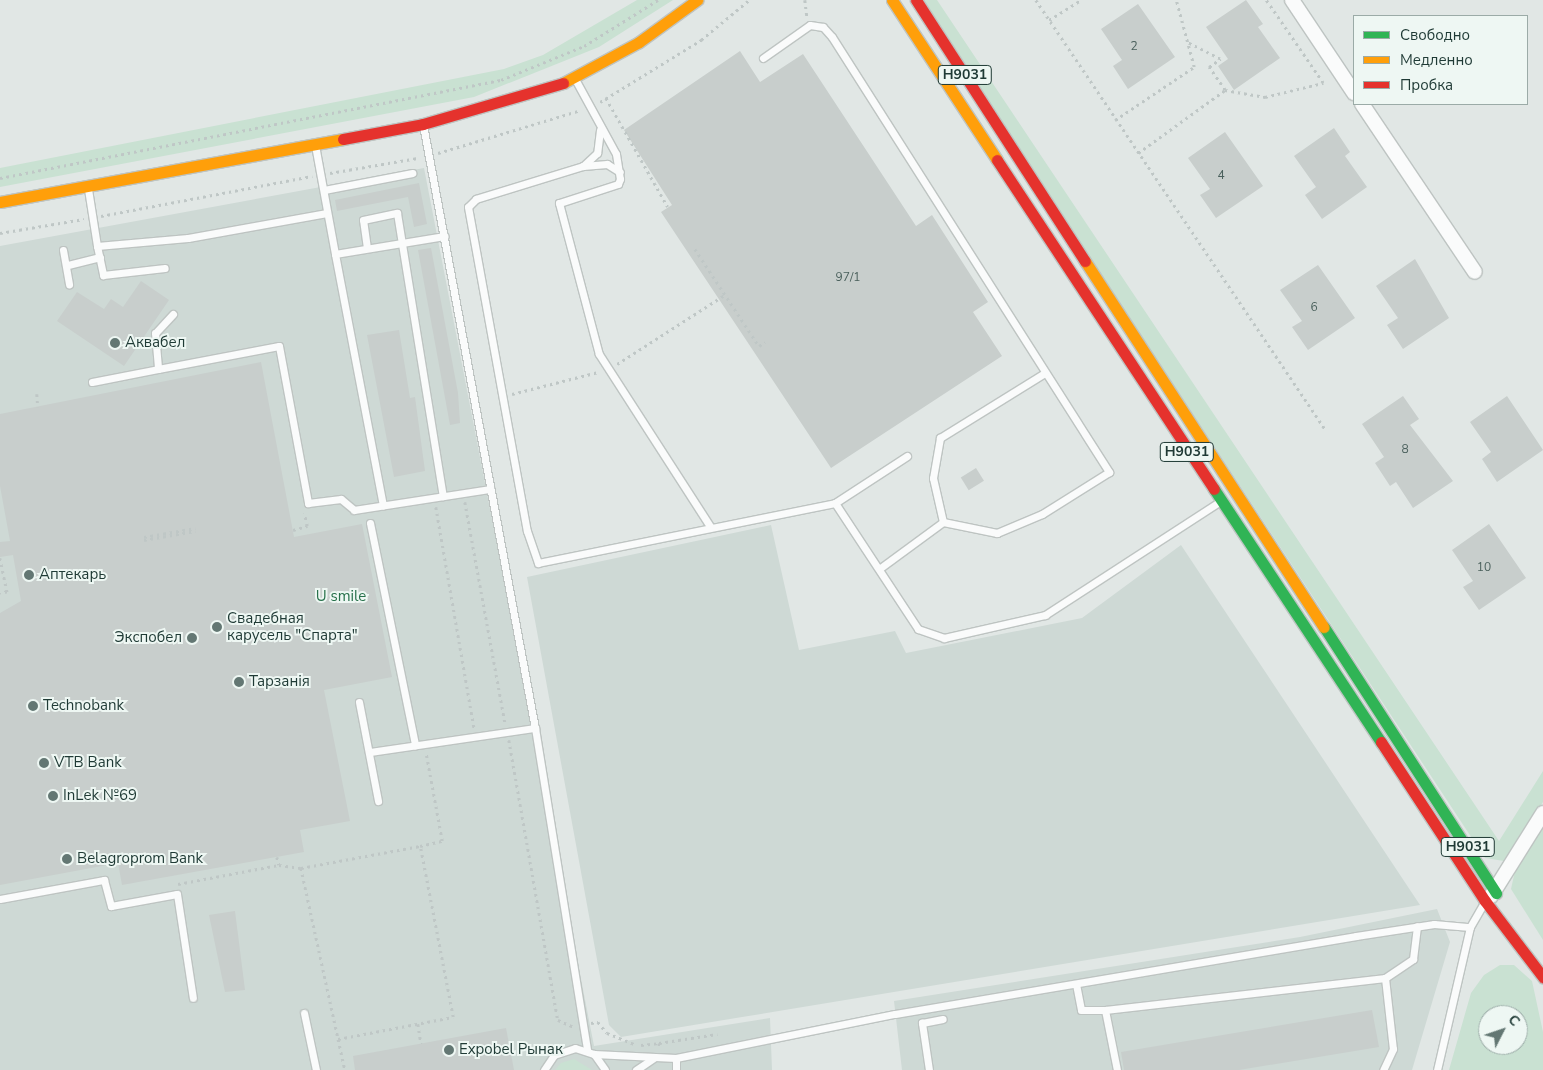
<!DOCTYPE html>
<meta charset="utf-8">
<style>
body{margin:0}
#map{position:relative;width:1543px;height:1070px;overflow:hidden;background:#e1e7e5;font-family:"Nunito Sans",sans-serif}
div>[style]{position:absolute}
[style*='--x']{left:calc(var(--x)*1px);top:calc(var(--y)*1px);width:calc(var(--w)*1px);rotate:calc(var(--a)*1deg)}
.built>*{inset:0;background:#ced9d5}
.green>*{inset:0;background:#c9e1d2}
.building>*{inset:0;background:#c8cecc;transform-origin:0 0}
.path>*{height:2.5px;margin-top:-1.25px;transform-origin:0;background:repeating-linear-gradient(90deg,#bfc7c6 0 2.5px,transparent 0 6.5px)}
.roads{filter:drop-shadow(1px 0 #bec4c2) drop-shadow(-1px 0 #bec4c2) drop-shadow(0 1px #bec4c2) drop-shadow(0 -1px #bec4c2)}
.lane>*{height:7px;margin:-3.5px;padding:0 3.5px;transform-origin:3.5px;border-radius:3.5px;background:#fafbfb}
.street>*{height:14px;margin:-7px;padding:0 7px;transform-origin:7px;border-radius:7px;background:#fafbfb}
.fast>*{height:11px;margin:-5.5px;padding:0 5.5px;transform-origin:5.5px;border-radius:5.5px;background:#30b455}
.slow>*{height:11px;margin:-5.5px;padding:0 5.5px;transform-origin:5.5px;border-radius:5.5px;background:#ff9f0a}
.jam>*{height:11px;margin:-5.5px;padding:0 5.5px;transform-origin:5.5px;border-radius:5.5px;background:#e5322d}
.dots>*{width:14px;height:14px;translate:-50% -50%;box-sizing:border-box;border:2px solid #eef7f3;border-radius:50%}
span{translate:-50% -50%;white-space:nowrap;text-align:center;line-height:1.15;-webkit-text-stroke:4px #eef7f3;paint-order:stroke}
.number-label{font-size:12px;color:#4a605c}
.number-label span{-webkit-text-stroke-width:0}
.shield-label span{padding:1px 4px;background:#eef7f3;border:1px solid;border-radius:4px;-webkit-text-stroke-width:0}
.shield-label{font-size:14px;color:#1f3a35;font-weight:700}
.poi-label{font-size:15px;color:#1f3a35}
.left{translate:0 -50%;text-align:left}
.right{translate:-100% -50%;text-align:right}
.park-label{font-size:15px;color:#28714b}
.legend{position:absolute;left:1353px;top:15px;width:175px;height:90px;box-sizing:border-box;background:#eef7f3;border:1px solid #9baba7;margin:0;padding:6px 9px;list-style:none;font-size:15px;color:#1f3a35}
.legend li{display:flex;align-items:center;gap:10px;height:25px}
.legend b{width:25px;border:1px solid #9baba7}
.north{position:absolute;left:1478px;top:1005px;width:50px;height:50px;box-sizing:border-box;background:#eef7f3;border:1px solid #9baba7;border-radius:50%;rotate:49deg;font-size:14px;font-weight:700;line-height:20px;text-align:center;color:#1f3a35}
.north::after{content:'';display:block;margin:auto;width:18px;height:22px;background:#637773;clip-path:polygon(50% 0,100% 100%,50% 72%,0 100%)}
</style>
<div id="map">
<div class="built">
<i style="clip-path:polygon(424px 168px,594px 1046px,770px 1018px,772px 1070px,0 1070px,0 246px)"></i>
<i style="clip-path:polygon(771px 525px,799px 650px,895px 631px,906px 653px,1082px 618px,1181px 545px,1420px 905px,621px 1037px,609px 1025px,527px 577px)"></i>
<i style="clip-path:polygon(1437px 909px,1450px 942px,1412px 1070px,902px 1070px,894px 1001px,1300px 937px)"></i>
</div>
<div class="green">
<i style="clip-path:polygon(637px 0,673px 0,599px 47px,474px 97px,0 187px,0 168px,504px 69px,543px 55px)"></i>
<i style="clip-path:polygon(920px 0,937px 0,1499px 841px,1543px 771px,1543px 802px,1504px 861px,1485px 858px)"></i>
<i style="clip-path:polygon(1543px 826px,1543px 940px,1511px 889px,1515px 871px)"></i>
<i style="clip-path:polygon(evenodd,1500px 965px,1514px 965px,1532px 981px,1543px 1032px,1543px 1070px,1449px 1070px,1471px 993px,1484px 975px,1500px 965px,1488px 1015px,1518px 1015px,1518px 1045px,1488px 1045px,1488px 1015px)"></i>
<i style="clip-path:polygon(574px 1059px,592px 1070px,555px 1070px,561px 1063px)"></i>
</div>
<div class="building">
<i style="clip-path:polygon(1246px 0,1263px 24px,1258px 27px,1280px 58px,1234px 90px,1218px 66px,1228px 59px,1206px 27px)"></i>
<i style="clip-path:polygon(1138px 4px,1175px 57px,1128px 89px,1113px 66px,1122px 60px,1101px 29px)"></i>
<i style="clip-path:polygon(740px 51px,760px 82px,803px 54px,916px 226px,932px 215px,988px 302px,973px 312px,1002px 356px,831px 468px,661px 212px,672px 205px,624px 130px)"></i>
<i style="clip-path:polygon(1334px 128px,1350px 152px,1345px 156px,1367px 187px,1322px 219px,1305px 195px,1316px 187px,1294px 156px)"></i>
<i style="clip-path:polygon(1225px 132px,1263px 186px,1216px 218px,1200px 195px,1210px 189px,1188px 158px)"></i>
<i style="clip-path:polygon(419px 183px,427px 224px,414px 227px,408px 197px,337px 211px,335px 200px)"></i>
<i style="clip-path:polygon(431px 248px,458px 393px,460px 423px,450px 425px,418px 250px)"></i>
<i style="clip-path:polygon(1415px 259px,1449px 318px,1403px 349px,1387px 325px,1398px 318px,1376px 286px)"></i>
<i style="clip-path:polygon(1318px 265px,1355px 318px,1308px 350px,1292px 327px,1302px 321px,1280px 290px)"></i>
<i style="clip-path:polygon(141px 281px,169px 300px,124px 366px,57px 321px,77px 292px,104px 309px,111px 299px,123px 307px)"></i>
<i style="clip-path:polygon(399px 330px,410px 398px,415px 397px,425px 471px,394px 477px,367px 335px)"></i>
<i style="clip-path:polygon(261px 362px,294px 537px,362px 524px,392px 677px,324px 690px,350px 821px,300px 830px,304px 852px,122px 885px,118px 863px,0 885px,0 613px,21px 601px,13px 555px,0 557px,0 542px,10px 541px,0 486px,0 414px)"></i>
<i style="clip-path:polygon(1403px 396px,1419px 419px,1410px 425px,1453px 481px,1413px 508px,1396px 482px,1390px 486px,1375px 463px,1384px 457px,1362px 424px)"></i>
<i style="clip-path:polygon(1507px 396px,1543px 450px,1497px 482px,1482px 459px,1491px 452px,1470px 422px)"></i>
<i style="left:976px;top:468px;width:15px;height:18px;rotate:58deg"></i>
<i style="clip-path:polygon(1489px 524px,1526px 578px,1479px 610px,1463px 587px,1473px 581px,1452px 550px)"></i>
<i style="clip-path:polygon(235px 911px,245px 990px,225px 992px,209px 915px)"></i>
<i style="clip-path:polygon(1372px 1010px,1379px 1047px,1239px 1070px,1124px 1070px,1121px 1052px)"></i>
<i style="clip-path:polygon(506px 1028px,514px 1070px,355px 1070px,353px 1056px)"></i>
</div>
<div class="path">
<i style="--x:805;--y:0;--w:17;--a:83"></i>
<i style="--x:1036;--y:0;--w:517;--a:56.03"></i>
<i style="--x:1049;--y:20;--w:38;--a:-32"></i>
<i style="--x:1225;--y:90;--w:41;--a:9.9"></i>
<i style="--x:1265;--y:97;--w:60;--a:-13.6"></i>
<i style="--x:1323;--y:83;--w:101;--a:-124.5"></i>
<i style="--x:606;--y:98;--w:125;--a:60.4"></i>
<i style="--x:600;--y:102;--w:119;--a:-31.5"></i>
<i style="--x:701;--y:40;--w:62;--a:-39.8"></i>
<i style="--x:1115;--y:120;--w:95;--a:-33.9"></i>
<i style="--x:1194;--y:67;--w:69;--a:-105"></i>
<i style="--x:438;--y:153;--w:149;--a:-16.7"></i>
<i style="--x:1138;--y:153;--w:107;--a:-35.9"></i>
<i style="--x:1225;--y:90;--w:28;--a:-125"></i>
<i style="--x:1209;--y:67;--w:14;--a:-36"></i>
<i style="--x:1220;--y:59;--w:37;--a:-153"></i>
<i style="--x:330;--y:173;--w:89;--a:-9.7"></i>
<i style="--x:0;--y:178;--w:510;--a:-11.07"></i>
<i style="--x:501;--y:80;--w:90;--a:-22.3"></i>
<i style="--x:584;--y:46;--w:87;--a:-31.9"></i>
<i style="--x:101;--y:216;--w:215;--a:-10.7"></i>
<i style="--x:0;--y:233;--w:85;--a:-9.5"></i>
<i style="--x:695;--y:249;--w:116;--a:56.6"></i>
<i style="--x:759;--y:346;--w:7;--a:-34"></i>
<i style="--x:617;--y:364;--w:130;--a:-32.7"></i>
<i style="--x:37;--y:394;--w:13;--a:86"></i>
<i style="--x:512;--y:394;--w:89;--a:-14.3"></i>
<i style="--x:465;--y:502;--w:225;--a:79.7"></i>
<i style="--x:436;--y:507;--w:224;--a:80.2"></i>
<i style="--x:293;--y:530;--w:15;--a:-16"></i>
<i style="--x:307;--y:526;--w:13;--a:-103"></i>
<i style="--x:144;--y:537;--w:52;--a:-10"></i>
<i style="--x:144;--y:540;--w:52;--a:-10"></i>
<i style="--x:0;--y:558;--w:35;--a:78"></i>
<i style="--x:7;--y:592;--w:7;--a:172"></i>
<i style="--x:509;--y:740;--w:284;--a:80.1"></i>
<i style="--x:558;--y:1020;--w:17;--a:24"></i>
<i style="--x:277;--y:857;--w:8;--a:76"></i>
<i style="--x:301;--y:868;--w:207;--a:77.7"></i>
<i style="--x:178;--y:884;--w:103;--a:-10.7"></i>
<i style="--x:279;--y:865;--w:22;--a:8"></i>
<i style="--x:301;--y:868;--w:121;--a:-10.5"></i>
<i style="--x:591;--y:1023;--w:7;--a:-8"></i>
<i style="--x:598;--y:1022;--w:14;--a:51"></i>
<i style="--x:607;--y:1033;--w:31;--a:22"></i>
<i style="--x:418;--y:1024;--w:20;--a:81"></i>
<i style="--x:338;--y:1039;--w:117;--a:-10.8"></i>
<i style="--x:453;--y:1017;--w:174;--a:-100.9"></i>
<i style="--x:420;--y:846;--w:23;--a:-13"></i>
<i style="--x:442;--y:841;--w:88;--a:-100.4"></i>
<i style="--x:659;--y:1043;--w:59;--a:-8.8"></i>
<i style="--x:641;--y:1045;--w:18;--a:-6"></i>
<i style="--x:659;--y:1043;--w:4;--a:76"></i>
</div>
<div class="roads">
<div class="lane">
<i style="--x:763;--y:58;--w:57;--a:-35.1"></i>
<i style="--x:810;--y:25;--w:13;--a:9"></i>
<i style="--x:823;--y:27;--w:13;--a:48"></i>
<i style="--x:832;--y:37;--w:516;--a:57.51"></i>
<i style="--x:1109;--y:472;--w:79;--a:147.9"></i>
<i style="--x:1042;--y:514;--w:49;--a:157.1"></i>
<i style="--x:997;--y:533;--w:55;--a:-168.5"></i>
<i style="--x:943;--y:522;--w:79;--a:143.7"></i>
<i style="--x:575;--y:79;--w:85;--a:61.3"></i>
<i style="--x:616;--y:154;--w:25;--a:81"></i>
<i style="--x:620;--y:179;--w:5;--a:112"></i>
<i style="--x:618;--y:184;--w:62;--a:162.1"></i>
<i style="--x:559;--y:203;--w:156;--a:75.2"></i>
<i style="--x:599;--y:354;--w:205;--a:57.2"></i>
<i style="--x:423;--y:125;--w:613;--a:79.48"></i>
<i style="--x:535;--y:728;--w:326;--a:80.8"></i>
<i style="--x:600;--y:130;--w:23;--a:97"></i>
<i style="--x:597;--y:153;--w:19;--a:137"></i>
<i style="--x:583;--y:166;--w:112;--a:162.9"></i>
<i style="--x:476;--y:199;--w:11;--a:135"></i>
<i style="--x:468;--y:207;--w:329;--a:79.7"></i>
<i style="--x:527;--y:531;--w:34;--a:71"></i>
<i style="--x:538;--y:563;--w:303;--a:-11.4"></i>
<i style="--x:835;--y:503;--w:86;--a:-33.1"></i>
<i style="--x:315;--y:145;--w:111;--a:79.6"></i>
<i style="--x:335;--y:254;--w:111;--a:-9.3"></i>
<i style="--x:583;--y:166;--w:24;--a:-5"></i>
<i style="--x:607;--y:164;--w:15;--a:32"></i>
<i style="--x:88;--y:189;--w:58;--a:81"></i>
<i style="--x:97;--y:246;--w:91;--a:-5"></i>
<i style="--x:188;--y:238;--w:141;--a:-10.2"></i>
<i style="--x:324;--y:190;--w:90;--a:-10.9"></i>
<i style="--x:97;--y:246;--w:30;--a:78"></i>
<i style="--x:103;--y:275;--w:62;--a:-6.4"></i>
<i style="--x:367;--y:248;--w:28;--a:-98"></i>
<i style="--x:363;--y:220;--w:35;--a:-12"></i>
<i style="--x:397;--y:213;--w:287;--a:80.8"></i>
<i style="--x:63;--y:250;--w:35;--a:80"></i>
<i style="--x:335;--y:254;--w:256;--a:79.2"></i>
<i style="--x:68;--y:265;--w:33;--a:-14"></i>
<i style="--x:173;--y:314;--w:26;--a:133"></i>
<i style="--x:155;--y:333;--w:36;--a:85"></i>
<i style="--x:158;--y:369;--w:123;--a:-10.8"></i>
<i style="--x:279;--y:346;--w:160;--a:79.5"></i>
<i style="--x:308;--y:503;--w:33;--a:-7"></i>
<i style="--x:341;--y:499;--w:17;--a:40"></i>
<i style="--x:354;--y:510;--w:138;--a:-8.8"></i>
<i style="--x:92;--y:382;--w:67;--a:-11.1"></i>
<i style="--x:835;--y:503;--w:151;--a:56.6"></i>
<i style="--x:918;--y:629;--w:28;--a:19"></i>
<i style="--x:944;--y:638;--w:104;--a:-12.8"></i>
<i style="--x:1045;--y:615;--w:207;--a:-33"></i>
<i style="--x:943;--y:522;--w:45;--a:-102.8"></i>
<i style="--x:933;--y:478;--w:41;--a:-80.1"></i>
<i style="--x:940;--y:438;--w:123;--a:-31.8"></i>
<i style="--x:370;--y:523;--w:227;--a:78.5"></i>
<i style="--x:359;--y:702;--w:101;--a:79.1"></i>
<i style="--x:370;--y:752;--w:167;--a:-8.3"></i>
<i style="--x:0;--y:899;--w:106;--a:-10.4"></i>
<i style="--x:104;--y:880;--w:27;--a:75"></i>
<i style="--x:111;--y:906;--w:67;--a:-10.3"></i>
<i style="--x:177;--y:894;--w:105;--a:81.3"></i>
<i style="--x:1385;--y:978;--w:34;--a:-34"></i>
<i style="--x:1413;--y:959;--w:33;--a:-83"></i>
<i style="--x:1076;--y:984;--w:26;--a:79"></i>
<i style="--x:1081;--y:1010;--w:24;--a:0"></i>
<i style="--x:1105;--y:1010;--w:282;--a:-6.5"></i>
<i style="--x:1385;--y:978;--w:71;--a:83.6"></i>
<i style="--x:1393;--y:1049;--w:23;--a:115"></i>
<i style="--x:1105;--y:1010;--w:61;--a:78.7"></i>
<i style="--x:304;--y:1013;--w:58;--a:78.1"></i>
<i style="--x:594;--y:1054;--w:82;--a:2.8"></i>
<i style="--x:676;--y:1058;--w:223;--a:-11.4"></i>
<i style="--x:895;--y:1014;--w:468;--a:-9.6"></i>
<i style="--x:1356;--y:936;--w:79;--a:-8.7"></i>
<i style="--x:1434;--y:924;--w:36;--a:5"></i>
<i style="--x:544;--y:1070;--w:18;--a:-56"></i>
<i style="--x:554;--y:1055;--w:22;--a:-18"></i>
<i style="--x:575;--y:1048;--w:20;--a:18"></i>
<i style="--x:594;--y:1054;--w:19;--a:55"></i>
<i style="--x:636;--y:1070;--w:22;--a:-34"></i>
<i style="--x:676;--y:1070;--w:12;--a:-90"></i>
<i style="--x:929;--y:1070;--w:48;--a:-98.5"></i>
<i style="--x:922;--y:1023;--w:21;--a:-11"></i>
<i style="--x:1437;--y:1070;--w:147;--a:-77"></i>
<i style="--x:1470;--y:927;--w:28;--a:-60"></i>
</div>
<div class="street">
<i style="--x:1292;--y:0;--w:112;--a:56.3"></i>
<i style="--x:1362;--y:104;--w:202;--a:56.1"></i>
<i style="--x:1491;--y:896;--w:98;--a:-57.9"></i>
</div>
<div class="fast">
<i style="--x:1214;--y:489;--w:303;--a:56.6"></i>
<i style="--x:1324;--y:627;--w:317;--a:57.1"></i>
</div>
<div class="slow">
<i style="--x:892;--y:0;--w:191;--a:56.7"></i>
<i style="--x:563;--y:83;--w:86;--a:-28.3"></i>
<i style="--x:639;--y:42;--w:72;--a:-35.9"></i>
<i style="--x:0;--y:202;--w:349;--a:-10.4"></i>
<i style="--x:1085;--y:261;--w:437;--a:56.9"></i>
</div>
<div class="jam">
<i style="--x:916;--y:0;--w:311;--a:57.1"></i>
<i style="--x:343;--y:139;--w:81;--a:-10.6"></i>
<i style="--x:423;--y:124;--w:146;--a:-16.3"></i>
<i style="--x:997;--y:160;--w:394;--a:56.6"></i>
<i style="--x:1381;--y:742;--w:190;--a:56.8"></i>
<i style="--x:1485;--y:901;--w:96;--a:52.7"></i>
</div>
</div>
<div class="dots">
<i style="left:115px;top:343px;background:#637773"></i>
<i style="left:29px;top:575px;background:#637773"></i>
<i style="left:217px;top:627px;background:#637773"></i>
<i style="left:192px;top:638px;background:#637773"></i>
<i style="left:239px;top:682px;background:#637773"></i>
<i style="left:33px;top:706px;background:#637773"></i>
<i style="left:44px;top:763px;background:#637773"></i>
<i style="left:53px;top:796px;background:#637773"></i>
<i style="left:67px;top:859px;background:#637773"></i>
<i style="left:449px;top:1050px;background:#637773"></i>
</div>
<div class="number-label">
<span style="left:1134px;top:47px">2</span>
<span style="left:1221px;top:176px">4</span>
<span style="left:848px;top:278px">97/1</span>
<span style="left:1314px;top:308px">6</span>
<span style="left:1405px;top:450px">8</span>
<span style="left:1484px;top:568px">10</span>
</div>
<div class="shield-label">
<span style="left:965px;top:75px">Н9031</span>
<span style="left:1187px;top:452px">Н9031</span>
<span style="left:1468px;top:847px">Н9031</span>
</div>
<div class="poi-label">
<span class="left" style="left:125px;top:343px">Аквабел</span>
<span class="left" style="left:39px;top:575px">Аптекарь</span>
<span class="left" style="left:227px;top:627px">Свадебная<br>карусель "Спарта"</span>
<span class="right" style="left:182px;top:638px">Экспобел</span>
<span class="left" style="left:249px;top:682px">Тарзанія</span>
<span class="left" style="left:43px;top:706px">Technobank</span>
<span class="left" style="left:54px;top:763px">VTB Bank</span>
<span class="left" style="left:63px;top:796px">InLek №69</span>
<span class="left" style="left:77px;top:859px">Belagroprom Bank</span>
<span class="left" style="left:459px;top:1050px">Expobel Рынак</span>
</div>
<div class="park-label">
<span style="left:341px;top:597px">U smile</span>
</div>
<ul class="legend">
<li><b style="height:6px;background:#30b455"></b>Свободно</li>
<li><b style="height:6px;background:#ff9f0a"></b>Медленно</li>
<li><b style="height:6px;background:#e5322d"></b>Пробка</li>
</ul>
<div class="north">С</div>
</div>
